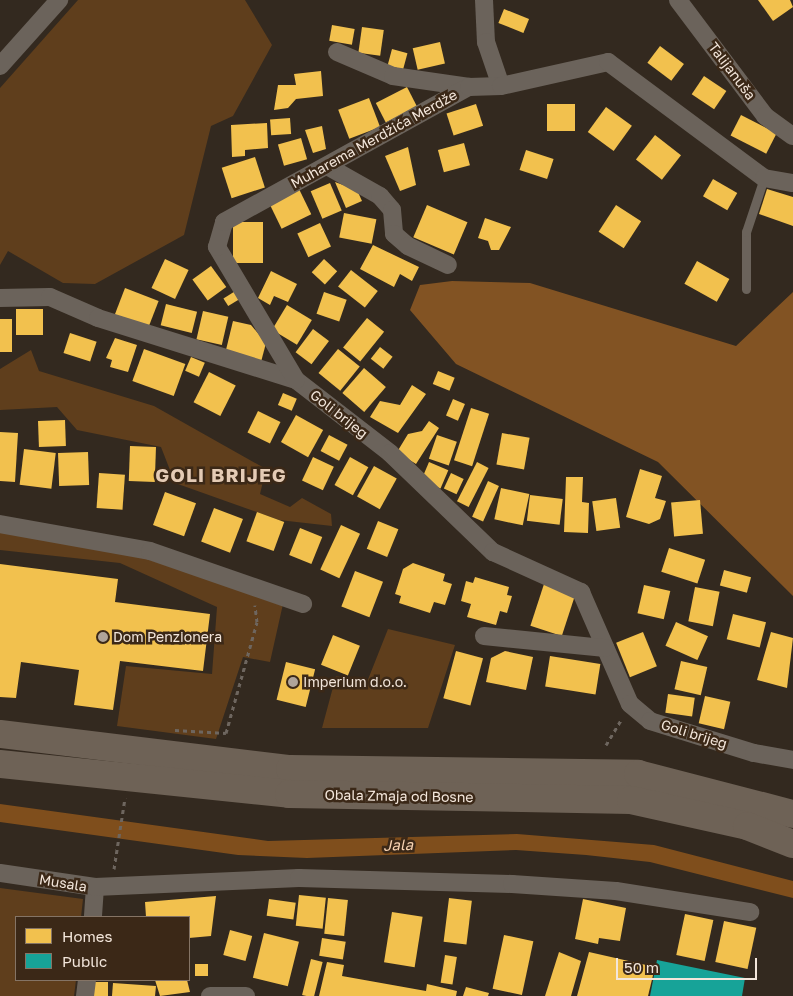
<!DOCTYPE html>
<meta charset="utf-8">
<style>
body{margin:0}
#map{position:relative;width:793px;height:996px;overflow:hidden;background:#33291f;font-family:"Golos Text",sans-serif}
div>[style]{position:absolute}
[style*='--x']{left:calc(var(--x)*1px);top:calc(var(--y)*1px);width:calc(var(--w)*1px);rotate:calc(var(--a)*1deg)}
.green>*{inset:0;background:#5f3e1c}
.forest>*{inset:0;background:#825323}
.water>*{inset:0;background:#7f4e1c}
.homes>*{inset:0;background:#f2c14e;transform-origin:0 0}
.public>*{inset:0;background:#17a398}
.path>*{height:3px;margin-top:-1.5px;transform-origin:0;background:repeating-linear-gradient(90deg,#6e665f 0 4px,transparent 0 8px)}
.lane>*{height:9px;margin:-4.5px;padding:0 4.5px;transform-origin:4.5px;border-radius:4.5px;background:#6b635b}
.street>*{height:18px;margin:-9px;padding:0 9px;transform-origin:9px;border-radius:9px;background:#6b635b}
.primary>*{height:28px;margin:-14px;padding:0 14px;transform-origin:14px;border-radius:14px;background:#6e6256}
.dots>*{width:14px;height:14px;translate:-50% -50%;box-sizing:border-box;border:2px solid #3b2817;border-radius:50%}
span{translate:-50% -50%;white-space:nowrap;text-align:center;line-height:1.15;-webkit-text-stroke:5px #3b2817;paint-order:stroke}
.street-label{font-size:14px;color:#f3e6db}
.poi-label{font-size:14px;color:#f3e6db}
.left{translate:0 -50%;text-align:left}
.water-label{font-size:15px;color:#f7d2b1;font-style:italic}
.district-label{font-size:19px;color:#e4cbb5;font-weight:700;letter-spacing:1px}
.legend{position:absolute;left:15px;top:916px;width:175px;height:65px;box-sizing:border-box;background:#3b2817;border:1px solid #857465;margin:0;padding:6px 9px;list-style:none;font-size:15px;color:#f3e6db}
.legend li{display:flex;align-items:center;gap:10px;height:25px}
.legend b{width:25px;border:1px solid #857465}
.scale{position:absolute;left:616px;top:958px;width:141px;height:22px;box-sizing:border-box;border:2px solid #f3e6db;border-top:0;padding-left:6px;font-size:15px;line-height:18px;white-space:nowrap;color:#f3e6db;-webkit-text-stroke:4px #3b2817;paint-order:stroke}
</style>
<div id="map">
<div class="green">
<i style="clip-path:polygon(78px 0,245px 0,272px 45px,233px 116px,211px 126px,184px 235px,95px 284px,63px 283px,8px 251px,0 265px,0 88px)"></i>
<i style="clip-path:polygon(31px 350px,39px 371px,154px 406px,266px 469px,260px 494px,290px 507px,302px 498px,331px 514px,332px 526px,279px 520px,175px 483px,161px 447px,77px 430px,57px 407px,0 410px,0 369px)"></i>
<i style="clip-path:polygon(0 531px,114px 548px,283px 604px,270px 662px,243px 657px,216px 739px,117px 726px,126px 666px,212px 674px,217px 607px,120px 563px,0 550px)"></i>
<i style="clip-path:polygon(388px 629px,455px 645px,428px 728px,322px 728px,336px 676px,367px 682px)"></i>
<i style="clip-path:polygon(0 888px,83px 899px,81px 917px,16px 917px,16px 980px,76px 980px,74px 996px,0 996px)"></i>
</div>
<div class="forest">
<i style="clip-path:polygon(452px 281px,530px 283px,736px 346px,793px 292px,793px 596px,658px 462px,456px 364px,410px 310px,420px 285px)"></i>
</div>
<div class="water">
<i style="clip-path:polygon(0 804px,268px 841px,517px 834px,654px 845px,793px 881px,793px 898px,650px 862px,586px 855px,516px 850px,307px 858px,238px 855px,0 822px)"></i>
</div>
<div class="homes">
<i style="clip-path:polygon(758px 0,790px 0,793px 7px,773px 21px)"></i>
<i style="left:504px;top:9px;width:27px;height:15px;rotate:22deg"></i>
<i style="left:332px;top:25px;width:23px;height:16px;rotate:10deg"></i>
<i style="left:362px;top:27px;width:22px;height:26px;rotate:8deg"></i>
<i style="left:440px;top:42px;width:22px;height:28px;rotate:77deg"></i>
<i style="left:660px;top:46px;width:30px;height:21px;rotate:37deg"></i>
<i style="left:392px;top:49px;width:16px;height:17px;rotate:15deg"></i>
<i style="clip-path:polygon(321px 71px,323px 96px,296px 99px,288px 108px,274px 110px,278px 85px,296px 85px,294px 74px)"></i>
<i style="left:704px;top:76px;width:27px;height:22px;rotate:34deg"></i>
<i style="left:407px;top:87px;width:22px;height:35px;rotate:63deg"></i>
<i style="left:369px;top:98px;width:31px;height:33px;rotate:69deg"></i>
<i style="left:476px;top:104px;width:23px;height:31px;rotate:72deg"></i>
<i style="left:547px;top:104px;width:28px;height:27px"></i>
<i style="left:606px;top:107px;width:32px;height:31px;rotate:36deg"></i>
<i style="left:741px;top:115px;width:40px;height:23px;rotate:27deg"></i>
<i style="left:290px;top:118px;width:16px;height:20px;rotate:86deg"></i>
<i style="clip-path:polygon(267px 123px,268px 148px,245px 150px,245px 156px,232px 157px,231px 125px)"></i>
<i style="clip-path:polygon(322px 126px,326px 149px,313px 153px,305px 130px)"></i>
<i style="left:655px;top:135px;width:33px;height:31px;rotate:38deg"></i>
<i style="left:301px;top:138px;width:22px;height:24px;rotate:74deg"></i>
<i style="left:464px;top:143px;width:23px;height:27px;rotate:75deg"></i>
<i style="clip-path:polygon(408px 147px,416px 185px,400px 191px,385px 156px)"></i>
<i style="left:526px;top:150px;width:29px;height:21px;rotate:18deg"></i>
<i style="left:255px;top:157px;width:32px;height:35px;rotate:72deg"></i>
<i style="left:713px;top:179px;width:28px;height:20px;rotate:30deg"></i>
<i style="clip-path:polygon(335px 182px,357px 190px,362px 201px,346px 208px)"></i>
<i style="left:330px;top:183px;width:30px;height:21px;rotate:67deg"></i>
<i style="left:299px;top:189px;width:28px;height:33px;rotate:64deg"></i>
<i style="clip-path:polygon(767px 189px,793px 197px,793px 226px,759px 214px)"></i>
<i style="left:427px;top:205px;width:44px;height:35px;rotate:23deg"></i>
<i style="left:616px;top:205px;width:30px;height:32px;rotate:33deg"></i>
<i style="left:344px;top:213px;width:33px;height:25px;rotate:11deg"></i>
<i style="clip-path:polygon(485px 218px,511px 227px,499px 250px,491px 250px,488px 241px,478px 238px)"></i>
<i style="left:263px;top:222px;width:41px;height:30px;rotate:90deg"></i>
<i style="left:320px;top:223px;width:26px;height:25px;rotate:65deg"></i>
<i style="clip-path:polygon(373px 245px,419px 267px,412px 281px,400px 274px,394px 287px,360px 269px)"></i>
<i style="left:165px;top:259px;width:26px;height:32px;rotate:25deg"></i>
<i style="left:324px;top:259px;width:18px;height:18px;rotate:43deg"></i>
<i style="left:697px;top:261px;width:37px;height:26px;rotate:29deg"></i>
<i style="left:211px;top:266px;width:26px;height:23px;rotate:54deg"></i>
<i style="left:351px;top:270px;width:34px;height:21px;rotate:38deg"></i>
<i style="clip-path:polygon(271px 271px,297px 284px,288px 302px,274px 296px,270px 305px,258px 298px)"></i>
<i style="left:125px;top:288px;width:36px;height:31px;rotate:21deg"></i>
<i style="left:237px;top:290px;width:9px;height:16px;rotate:58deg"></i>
<i style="left:324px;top:292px;width:24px;height:23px;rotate:19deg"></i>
<i style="left:166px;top:304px;width:32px;height:22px;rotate:14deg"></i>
<i style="left:287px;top:305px;width:29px;height:29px;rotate:31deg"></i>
<i style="left:16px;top:309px;width:27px;height:26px"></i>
<i style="left:203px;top:311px;width:26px;height:29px;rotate:13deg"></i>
<i style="left:367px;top:318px;width:22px;height:38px;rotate:39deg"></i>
<i style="left:0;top:319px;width:12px;height:33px"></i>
<i style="clip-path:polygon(233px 321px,251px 325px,266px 343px,261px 362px,225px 354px)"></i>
<i style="left:313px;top:329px;width:20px;height:29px;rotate:37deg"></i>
<i style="left:70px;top:333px;width:28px;height:21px;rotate:18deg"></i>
<i style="clip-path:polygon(115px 338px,137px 345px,128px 372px,110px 367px,112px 360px,106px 358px)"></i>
<i style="left:380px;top:347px;width:16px;height:15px;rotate:38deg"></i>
<i style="left:144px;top:349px;width:44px;height:34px;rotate:20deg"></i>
<i style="left:338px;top:349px;width:28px;height:31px;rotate:39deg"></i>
<i style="left:191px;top:357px;width:15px;height:15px;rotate:23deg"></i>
<i style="left:364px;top:368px;width:29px;height:33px;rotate:41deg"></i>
<i style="left:438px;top:371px;width:18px;height:14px;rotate:22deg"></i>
<i style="left:209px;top:372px;width:30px;height:34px;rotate:27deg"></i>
<i style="clip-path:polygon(412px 385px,426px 394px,398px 433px,370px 417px,380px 401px,400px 405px)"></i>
<i style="left:283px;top:393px;width:15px;height:13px;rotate:23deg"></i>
<i style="left:453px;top:399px;width:13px;height:18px;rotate:23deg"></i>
<i style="left:471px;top:408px;width:19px;height:55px;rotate:18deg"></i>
<i style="left:258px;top:411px;width:25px;height:24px;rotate:26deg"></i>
<i style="left:296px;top:415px;width:31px;height:31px;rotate:29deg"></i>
<i style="left:65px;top:420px;width:26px;height:27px;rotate:88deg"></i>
<i style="clip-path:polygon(429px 421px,439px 428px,416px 464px,397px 452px,408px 434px,422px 431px)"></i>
<i style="clip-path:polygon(0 432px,18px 433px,15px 482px,0 481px)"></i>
<i style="left:502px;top:433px;width:28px;height:32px;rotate:10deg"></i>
<i style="left:329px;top:435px;width:21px;height:18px;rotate:28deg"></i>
<i style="left:437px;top:435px;width:21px;height:25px;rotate:19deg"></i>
<i style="left:130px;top:446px;width:26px;height:35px;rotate:2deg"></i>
<i style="left:24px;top:449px;width:32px;height:36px;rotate:7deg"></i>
<i style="left:88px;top:452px;width:33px;height:30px;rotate:88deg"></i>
<i style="left:313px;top:457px;width:23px;height:26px;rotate:25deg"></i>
<i style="left:350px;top:457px;width:21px;height:32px;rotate:29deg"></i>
<i style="left:429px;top:462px;width:21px;height:20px;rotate:23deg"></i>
<i style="left:477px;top:462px;width:13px;height:44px;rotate:27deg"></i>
<i style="left:374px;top:466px;width:26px;height:35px;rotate:29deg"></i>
<i style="clip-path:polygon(640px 469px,662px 476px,655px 498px,666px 501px,660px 519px,649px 524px,626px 517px)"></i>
<i style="left:99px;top:473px;width:26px;height:35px;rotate:4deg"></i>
<i style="left:451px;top:473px;width:14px;height:17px;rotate:25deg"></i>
<i style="clip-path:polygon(566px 477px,583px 477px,582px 502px,589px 503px,588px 533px,564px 532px)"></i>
<i style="left:488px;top:481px;width:12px;height:39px;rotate:24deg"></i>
<i style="left:501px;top:488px;width:29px;height:32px;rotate:12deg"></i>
<i style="left:165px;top:492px;width:33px;height:35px;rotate:20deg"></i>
<i style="left:530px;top:495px;width:33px;height:26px;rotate:7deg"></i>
<i style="left:616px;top:498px;width:30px;height:24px;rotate:82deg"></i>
<i style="left:700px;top:500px;width:34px;height:29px;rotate:85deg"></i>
<i style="left:214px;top:508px;width:31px;height:36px;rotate:21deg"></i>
<i style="left:257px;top:512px;width:29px;height:31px;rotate:20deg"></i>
<i style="left:378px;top:521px;width:22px;height:30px;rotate:22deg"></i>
<i style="left:341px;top:525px;width:21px;height:49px;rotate:25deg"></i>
<i style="left:300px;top:528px;width:24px;height:29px;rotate:22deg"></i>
<i style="left:669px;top:548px;width:38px;height:25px;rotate:18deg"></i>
<i style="clip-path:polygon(413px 563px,445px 574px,443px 581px,452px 584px,445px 605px,434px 602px,430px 613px,399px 603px,401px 596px,395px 594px,403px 569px)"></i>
<i style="clip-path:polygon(0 564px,118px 579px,115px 602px,210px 614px,203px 671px,120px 661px,113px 710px,74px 705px,79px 670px,21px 662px,16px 698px,0 697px)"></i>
<i style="left:724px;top:570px;width:28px;height:16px;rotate:15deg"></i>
<i style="left:355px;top:571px;width:30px;height:38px;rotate:21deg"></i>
<i style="clip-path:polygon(475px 577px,509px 587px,507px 595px,512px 596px,507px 613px,500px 611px,496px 625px,467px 617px,471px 604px,461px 601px,466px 581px,473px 583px)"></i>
<i style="left:544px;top:584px;width:33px;height:44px;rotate:18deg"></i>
<i style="left:644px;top:585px;width:27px;height:29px;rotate:13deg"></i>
<i style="left:695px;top:587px;width:25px;height:35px;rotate:11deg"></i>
<i style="left:733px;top:614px;width:34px;height:26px;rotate:14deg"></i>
<i style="left:676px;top:622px;width:35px;height:26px;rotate:24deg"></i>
<i style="left:643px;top:632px;width:37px;height:29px;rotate:68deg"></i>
<i style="clip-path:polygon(771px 632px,793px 638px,787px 688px,757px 680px)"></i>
<i style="left:333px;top:635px;width:29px;height:32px;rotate:22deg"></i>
<i style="left:456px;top:651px;width:28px;height:49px;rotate:15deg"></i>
<i style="clip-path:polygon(505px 651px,533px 657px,526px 690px,486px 682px,491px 658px)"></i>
<i style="left:550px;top:656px;width:51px;height:31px;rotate:9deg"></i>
<i style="left:681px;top:661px;width:27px;height:29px;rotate:13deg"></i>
<i style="left:286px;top:662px;width:30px;height:39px;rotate:14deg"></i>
<i style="left:668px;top:694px;width:27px;height:19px;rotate:8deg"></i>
<i style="left:705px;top:696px;width:26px;height:28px;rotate:13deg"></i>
<i style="left:299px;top:895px;width:27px;height:31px;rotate:6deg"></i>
<i style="clip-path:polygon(216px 896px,211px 936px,189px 938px,189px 917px,146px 917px,145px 902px)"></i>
<i style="left:328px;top:898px;width:20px;height:36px;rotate:6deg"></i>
<i style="left:449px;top:898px;width:23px;height:44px;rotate:7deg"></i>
<i style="left:269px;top:899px;width:27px;height:17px;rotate:8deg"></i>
<i style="clip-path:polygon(583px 899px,626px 908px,620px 941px,599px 938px,598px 944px,575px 939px)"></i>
<i style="left:392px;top:912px;width:31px;height:51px;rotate:9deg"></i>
<i style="left:685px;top:914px;width:29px;height:42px;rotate:12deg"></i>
<i style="left:724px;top:921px;width:33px;height:42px;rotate:12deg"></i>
<i style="left:230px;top:930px;width:23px;height:26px;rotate:15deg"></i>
<i style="left:264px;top:933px;width:36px;height:46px;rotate:14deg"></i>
<i style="left:504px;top:935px;width:30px;height:55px;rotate:12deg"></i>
<i style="left:322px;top:938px;width:24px;height:18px;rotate:9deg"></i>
<i style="clip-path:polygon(559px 952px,581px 961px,571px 996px,545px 996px)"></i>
<i style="clip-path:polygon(589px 952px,655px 967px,648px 996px,577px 996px)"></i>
<i style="left:445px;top:955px;width:12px;height:28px;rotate:9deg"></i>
<i style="left:311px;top:959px;width:12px;height:37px;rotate:14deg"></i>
<i style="clip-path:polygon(327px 962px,344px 965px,342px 976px,426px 991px,427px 984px,457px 991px,456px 996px,319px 996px)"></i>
<i style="left:195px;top:964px;width:13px;height:12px"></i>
<i style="clip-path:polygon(155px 980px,187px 980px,190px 992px,160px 996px)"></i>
<i style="left:93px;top:982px;width:15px;height:14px"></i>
<i style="clip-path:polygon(113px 983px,156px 986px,155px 996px,112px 996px)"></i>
<i style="clip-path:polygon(466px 987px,489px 993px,488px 996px,463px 996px)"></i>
</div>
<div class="public">
<i style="clip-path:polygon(657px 960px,745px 978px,742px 996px,650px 996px)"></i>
</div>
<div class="path">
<i style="--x:175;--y:730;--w:51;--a:3.4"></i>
<i style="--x:226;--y:733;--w:115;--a:-74.4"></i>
<i style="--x:257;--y:622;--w:17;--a:-97"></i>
<i style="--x:606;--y:745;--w:29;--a:-59"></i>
<i style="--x:114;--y:869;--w:72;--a:-81.2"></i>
</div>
<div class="lane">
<i style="--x:746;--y:289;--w:57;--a:-90"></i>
<i style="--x:746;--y:232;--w:57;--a:-71.6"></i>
</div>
<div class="street">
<i style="--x:484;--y:0;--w:42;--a:87.3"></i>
<i style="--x:486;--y:42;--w:46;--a:71.2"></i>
<i style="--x:678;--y:0;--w:145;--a:53.1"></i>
<i style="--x:765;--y:116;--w:34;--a:36"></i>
<i style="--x:337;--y:52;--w:61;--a:23.2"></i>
<i style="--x:393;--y:76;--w:77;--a:8.2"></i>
<i style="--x:0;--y:66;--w:89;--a:-48.2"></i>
<i style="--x:327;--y:166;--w:61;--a:29.5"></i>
<i style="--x:380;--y:196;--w:18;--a:49"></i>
<i style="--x:392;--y:210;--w:24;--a:85"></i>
<i style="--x:394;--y:234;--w:18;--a:41"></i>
<i style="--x:408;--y:246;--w:44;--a:25.4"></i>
<i style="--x:0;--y:298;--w:50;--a:-1.1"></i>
<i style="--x:50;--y:297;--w:52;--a:23.6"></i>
<i style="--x:98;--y:318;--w:207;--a:17.4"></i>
<i style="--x:296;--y:380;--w:119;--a:37.8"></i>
<i style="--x:390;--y:453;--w:143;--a:43.9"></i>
<i style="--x:493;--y:552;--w:97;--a:24.4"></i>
<i style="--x:581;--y:592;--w:122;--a:66.4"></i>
<i style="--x:630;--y:704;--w:26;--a:40"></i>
<i style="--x:650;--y:721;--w:109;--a:17.1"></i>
<i style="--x:754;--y:753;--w:40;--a:10"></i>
<i style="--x:296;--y:380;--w:155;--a:-120.7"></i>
<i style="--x:217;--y:247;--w:26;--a:-74"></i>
<i style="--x:224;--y:222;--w:280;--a:-28.9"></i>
<i style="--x:469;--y:87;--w:32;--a:-2"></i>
<i style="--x:501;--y:86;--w:110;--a:-12.6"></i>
<i style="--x:608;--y:62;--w:194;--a:36.6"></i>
<i style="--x:764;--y:178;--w:29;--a:10"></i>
<i style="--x:0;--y:524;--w:152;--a:10.2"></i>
<i style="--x:150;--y:551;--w:162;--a:19.1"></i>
<i style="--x:484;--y:636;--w:122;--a:5.7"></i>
<i style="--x:0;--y:873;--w:96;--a:8.4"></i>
<i style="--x:95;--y:887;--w:30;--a:94"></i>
<i style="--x:95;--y:887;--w:204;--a:-2.5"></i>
<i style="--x:299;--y:878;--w:213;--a:1.6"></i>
<i style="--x:512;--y:884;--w:104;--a:3.9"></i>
<i style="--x:616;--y:891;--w:136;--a:8.9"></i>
<i style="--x:85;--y:996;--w:16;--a:-83"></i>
<i style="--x:210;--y:996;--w:36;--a:0"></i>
</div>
<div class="primary">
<i style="--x:0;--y:734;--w:292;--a:6.9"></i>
<i style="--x:290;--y:769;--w:348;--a:0.8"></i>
<i style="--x:638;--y:774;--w:160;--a:14.5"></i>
<i style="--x:0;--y:764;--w:291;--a:5.9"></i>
<i style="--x:289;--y:794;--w:342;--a:1"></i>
<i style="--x:631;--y:800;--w:119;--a:12.6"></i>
<i style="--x:747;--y:826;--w:49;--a:21.4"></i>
</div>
<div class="dots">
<i style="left:103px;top:637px;background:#b0a499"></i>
<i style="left:293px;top:682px;background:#b0a499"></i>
</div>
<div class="street-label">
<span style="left:732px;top:71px;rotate:53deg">Talijanuša</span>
<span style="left:374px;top:139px;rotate:-29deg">Muharema Merdžića Merdže</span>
<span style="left:339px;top:414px;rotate:38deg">Goli brijeg</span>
<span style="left:694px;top:734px;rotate:17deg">Goli brijeg</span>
<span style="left:399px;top:796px;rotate:1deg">Obala Zmaja od Bosne</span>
<span style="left:63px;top:883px;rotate:9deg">Musala</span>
</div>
<div class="poi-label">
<span class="left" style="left:113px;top:637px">Dom Penzionera</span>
<span class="left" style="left:303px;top:682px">Imperium d.o.o.</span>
</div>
<div class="water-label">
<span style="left:398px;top:845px;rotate:-2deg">Jala</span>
</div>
<div class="district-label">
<span style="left:221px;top:475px">GOLI BRIJEG</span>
</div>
<ul class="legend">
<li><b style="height:14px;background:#f2c14e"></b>Homes</li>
<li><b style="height:14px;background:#17a398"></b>Public</li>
</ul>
<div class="scale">50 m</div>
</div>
